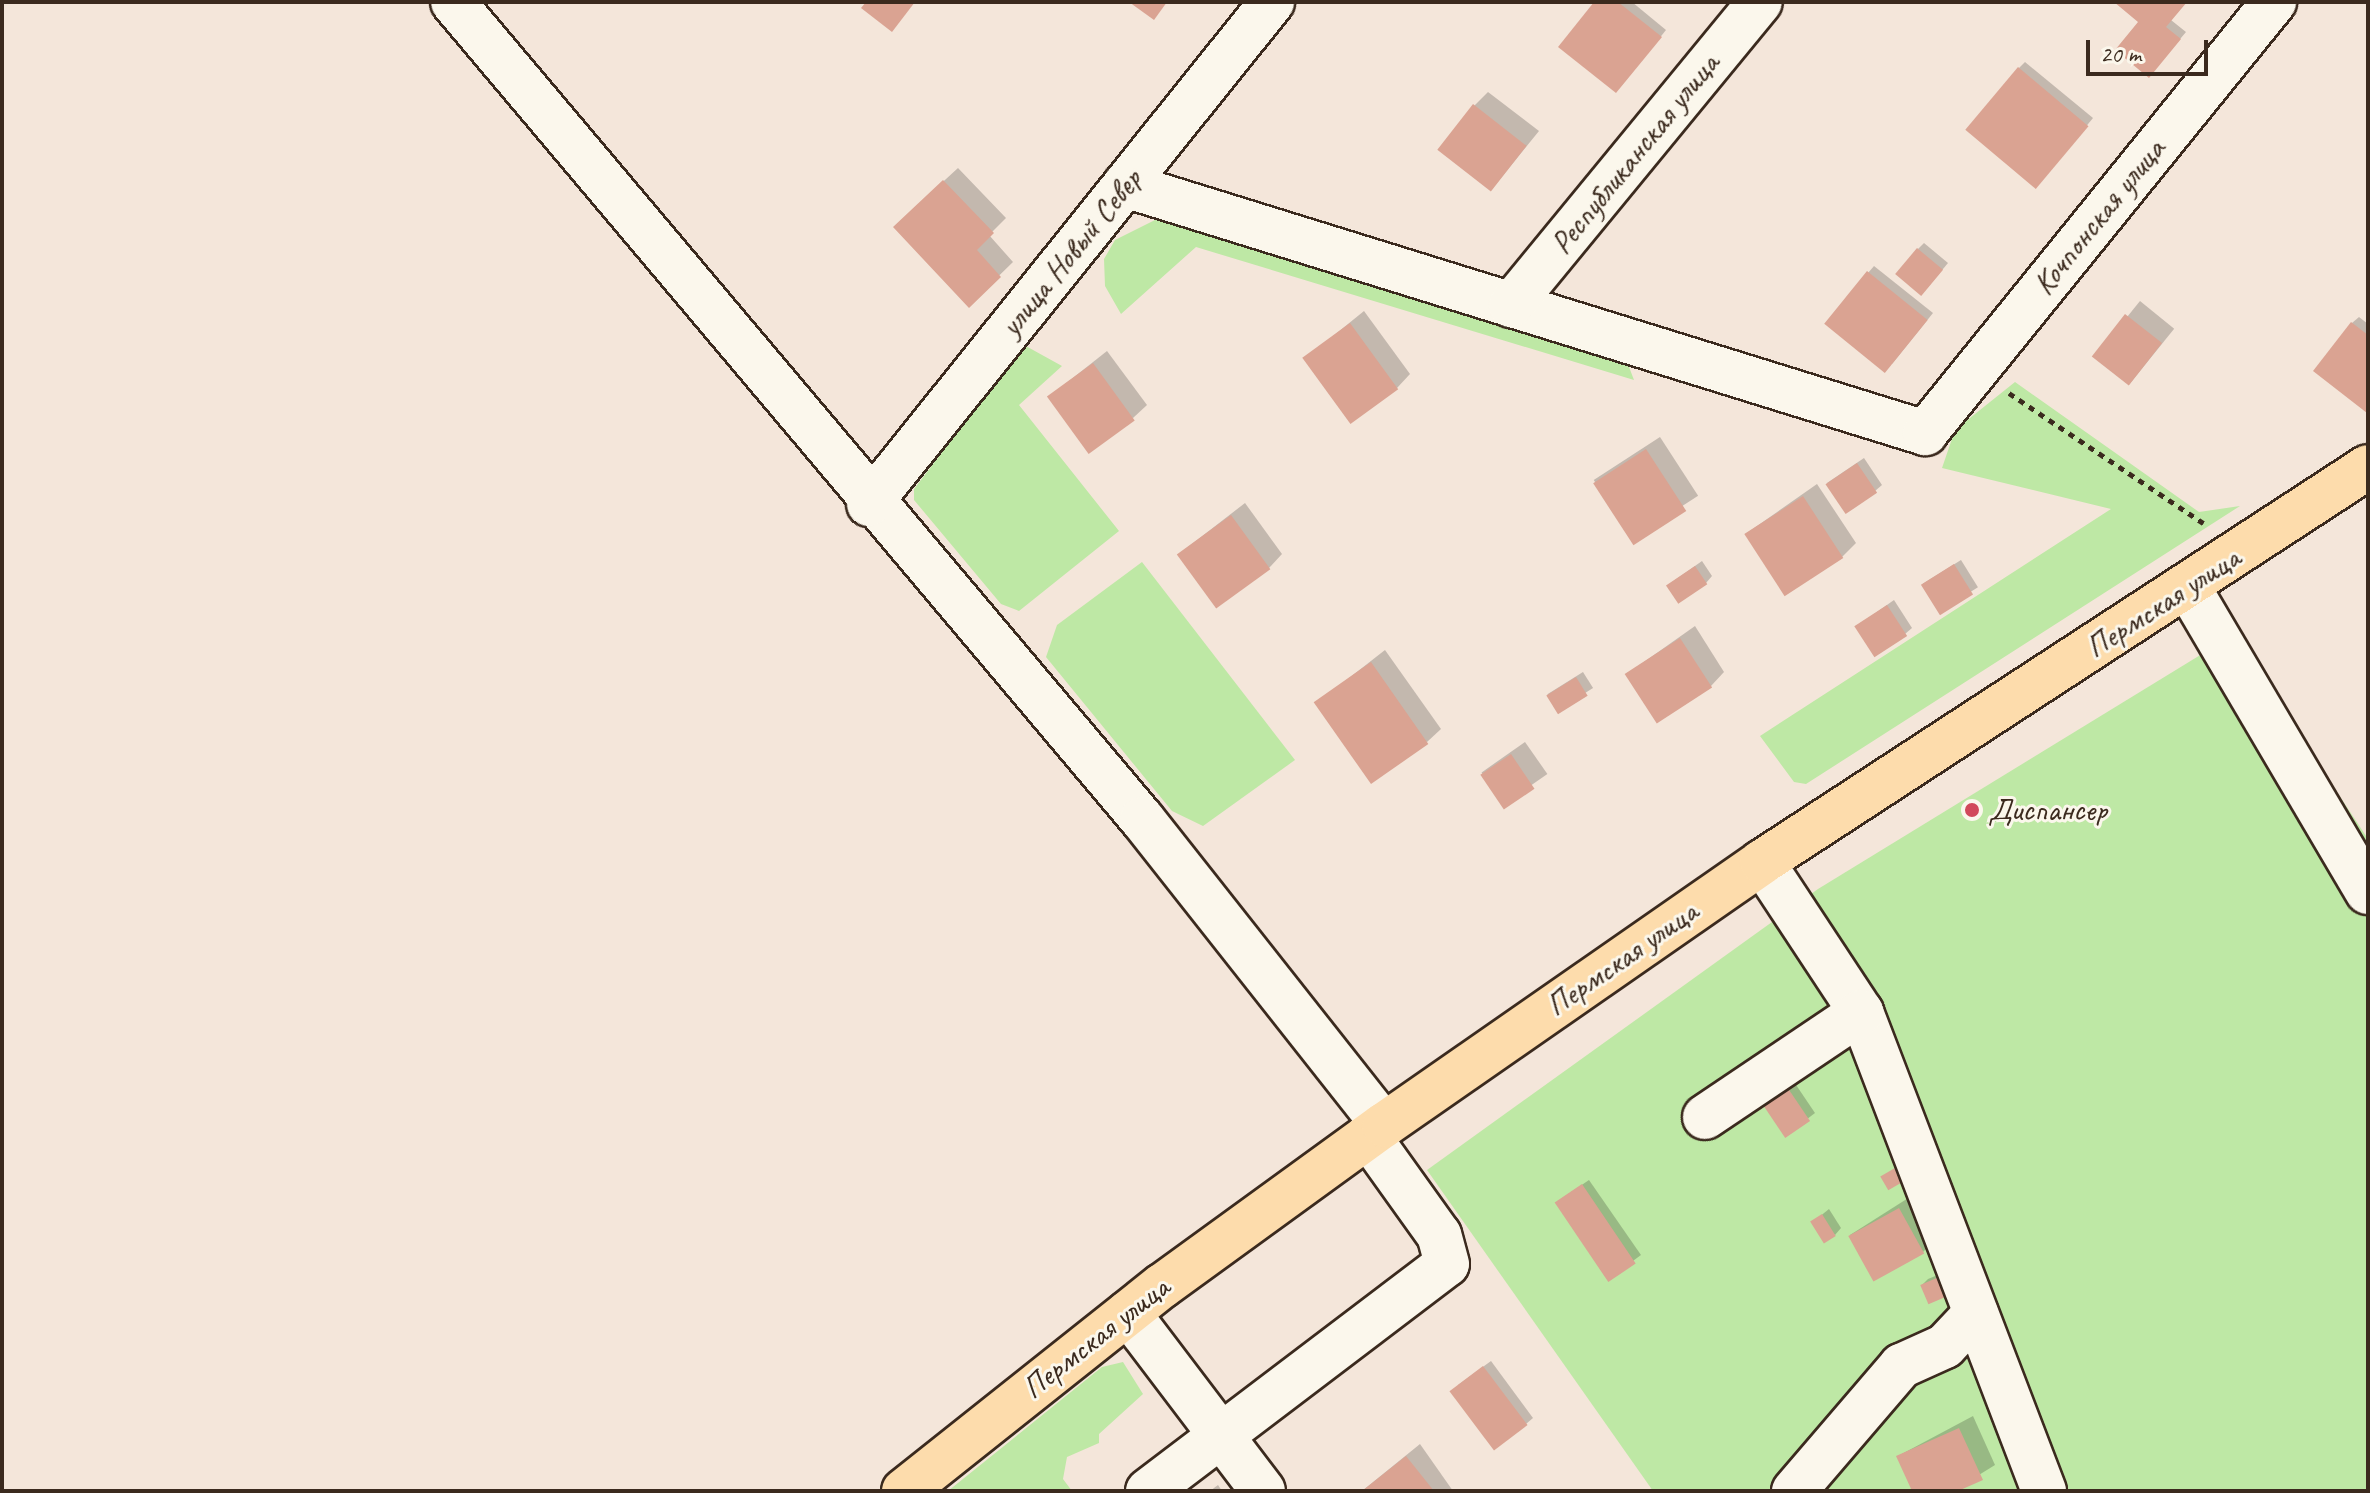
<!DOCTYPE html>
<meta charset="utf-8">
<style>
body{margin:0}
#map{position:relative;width:2370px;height:1493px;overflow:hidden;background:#f4e6da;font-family:Caveat,sans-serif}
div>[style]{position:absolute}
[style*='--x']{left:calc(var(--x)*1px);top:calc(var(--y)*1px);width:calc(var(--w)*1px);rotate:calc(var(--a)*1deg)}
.green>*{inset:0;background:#bee8a5}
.shadow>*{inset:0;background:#0003;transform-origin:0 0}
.building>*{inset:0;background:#daa392;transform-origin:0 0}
.path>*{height:5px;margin-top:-2.5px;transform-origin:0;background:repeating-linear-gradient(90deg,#3b2a1e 0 6px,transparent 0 12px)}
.roads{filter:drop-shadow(2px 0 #3b2a1e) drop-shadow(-2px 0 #3b2a1e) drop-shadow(0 2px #3b2a1e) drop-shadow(0 -2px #3b2a1e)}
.minor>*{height:44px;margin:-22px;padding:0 22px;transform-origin:22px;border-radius:22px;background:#fbf7ec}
.major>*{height:44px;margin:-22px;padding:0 22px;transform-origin:22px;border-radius:22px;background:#fddcac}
.dots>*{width:22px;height:22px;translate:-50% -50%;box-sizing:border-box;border:4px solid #fbf7ec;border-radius:50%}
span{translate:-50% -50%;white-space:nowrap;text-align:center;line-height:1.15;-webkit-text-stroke:6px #fbf7ec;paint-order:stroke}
.street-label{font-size:32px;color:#3b2a1e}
.poi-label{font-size:32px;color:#3b2a1e}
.left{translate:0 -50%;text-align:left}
.frame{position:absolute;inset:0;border:4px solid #3b2a1e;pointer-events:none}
.scale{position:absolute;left:2086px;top:40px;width:122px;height:36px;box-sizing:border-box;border:4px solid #3b2a1e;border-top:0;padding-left:10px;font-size:24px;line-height:28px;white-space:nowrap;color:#3b2a1e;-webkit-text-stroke:6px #fbf7ec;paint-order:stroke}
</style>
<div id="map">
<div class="green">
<i style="clip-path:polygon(1157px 219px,1626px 359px,1634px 380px,1196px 247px,1121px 314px,1105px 286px,1104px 259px,1115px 240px)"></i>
<i style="clip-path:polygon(1024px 345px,1062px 366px,1019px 405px,1119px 531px,1019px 611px,1001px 604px,914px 500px,914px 489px)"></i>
<i style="clip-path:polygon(2015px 382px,2199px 512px,2240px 506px,1806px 784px,1794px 782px,1760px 736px,2111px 509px,1942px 468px,1955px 430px)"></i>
<i style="clip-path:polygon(1142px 562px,1295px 760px,1203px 826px,1172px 811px,1046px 657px,1057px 625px)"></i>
<i style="clip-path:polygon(2233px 635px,2368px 839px,2368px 1491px,1653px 1491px,1427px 1170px,1818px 889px)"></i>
<i style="clip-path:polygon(1123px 1362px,1143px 1394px,1099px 1434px,1099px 1443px,1067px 1457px,1063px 1479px,1072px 1491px,948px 1491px,1102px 1367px)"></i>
</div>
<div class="shadow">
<i style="clip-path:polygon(1597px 2px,1632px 2px,1666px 30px,1622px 85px)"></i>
<i style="clip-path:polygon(2117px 2px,2185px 2px,2171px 20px,2186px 32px,2155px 69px,2141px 22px)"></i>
<i style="clip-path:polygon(2025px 62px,2093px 118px,2042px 180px,2019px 68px)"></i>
<i style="clip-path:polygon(1488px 92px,1539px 131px,1492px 189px,1474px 106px)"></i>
<i style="clip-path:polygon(958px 168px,1006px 218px,989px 235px,1013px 262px,969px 305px,909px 213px)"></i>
<i style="clip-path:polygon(1924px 243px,1948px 263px,1928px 287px,1918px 249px)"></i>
<i style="clip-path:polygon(1874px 266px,1933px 313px,1892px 364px,1868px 273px)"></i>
<i style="left:2140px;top:301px;width:44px;height:72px;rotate:39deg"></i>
<i style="clip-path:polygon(1364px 311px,1410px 374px,1397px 388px,1306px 358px)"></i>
<i style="clip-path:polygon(2359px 317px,2368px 324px,2367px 410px,2352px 323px)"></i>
<i style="clip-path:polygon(1107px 351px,1147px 405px,1133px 418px,1050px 396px)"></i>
<i style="left:1660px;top:437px;width:70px;height:79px;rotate:57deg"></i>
<i style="clip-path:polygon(1864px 458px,1882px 485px,1875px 491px,1827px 483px)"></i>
<i style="clip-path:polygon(1817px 484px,1856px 543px,1842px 557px,1747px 533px)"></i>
<i style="clip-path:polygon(1245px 503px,1282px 554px,1269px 568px,1179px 554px)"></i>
<i style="left:1961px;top:560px;width:32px;height:45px;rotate:58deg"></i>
<i style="clip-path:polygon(1702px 561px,1712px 576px,1706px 583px,1668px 585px)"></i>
<i style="clip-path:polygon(1894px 600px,1912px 628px,1905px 634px,1857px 626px)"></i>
<i style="clip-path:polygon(1695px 626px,1724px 672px,1711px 686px,1627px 674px)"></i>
<i style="clip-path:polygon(1385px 650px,1441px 729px,1427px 742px,1317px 703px)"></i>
<i style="left:1583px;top:672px;width:19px;height:42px;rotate:58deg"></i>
<i style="left:1525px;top:742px;width:39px;height:53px;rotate:55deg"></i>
<i style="clip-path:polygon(1788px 1073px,1815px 1113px,1786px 1135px)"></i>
<i style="clip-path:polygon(1589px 1180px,1641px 1255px,1610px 1278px,1564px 1197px)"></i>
<i style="clip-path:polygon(1913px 1195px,1936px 1239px,1923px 1252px,1850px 1235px)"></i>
<i style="clip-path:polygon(1829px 1209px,1841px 1228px,1835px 1235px,1813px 1222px)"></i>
<i style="clip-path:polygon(1952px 1269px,1959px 1285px,1922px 1285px,1928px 1279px)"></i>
<i style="clip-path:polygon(1491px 1361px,1533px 1418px,1526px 1424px,1458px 1385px)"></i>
<i style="clip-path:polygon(1973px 1416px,1995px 1465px,1953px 1491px,1914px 1491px,1898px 1456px)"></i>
<i style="clip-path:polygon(1420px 1444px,1453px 1491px,1362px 1491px)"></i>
<i style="clip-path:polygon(1218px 1485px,1222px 1491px,1210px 1491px)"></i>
</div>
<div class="building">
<i style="clip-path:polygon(866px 2px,915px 2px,892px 32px,861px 8px)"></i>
<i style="clip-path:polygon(1129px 2px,1167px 2px,1154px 20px)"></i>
<i style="clip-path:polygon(1594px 2px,1618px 2px,1662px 37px,1616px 93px,1558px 47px)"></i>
<i style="clip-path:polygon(2114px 2px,2187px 2px,2166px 27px,2181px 39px,2149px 78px,2115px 50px,2138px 22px)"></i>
<i style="left:2018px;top:67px;width:92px;height:82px;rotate:40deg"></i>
<i style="left:1473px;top:104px;width:68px;height:58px;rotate:38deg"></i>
<i style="clip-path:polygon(943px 180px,994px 233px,977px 250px,1001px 277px,969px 308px,893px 227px)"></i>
<i style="left:1917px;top:248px;width:34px;height:34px;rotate:40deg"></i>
<i style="left:1867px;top:271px;width:78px;height:68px;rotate:39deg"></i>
<i style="left:2125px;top:314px;width:47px;height:54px;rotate:38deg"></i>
<i style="clip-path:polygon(2351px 322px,2368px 335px,2367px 413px,2313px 371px)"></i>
<i style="left:1350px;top:323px;width:82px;height:59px;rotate:54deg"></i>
<i style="left:1093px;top:363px;width:71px;height:57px;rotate:54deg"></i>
<i style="left:1646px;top:449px;width:74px;height:63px;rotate:57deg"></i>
<i style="left:1857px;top:463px;width:36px;height:38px;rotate:56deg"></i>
<i style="left:1803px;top:496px;width:74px;height:70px;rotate:57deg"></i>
<i style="left:1231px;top:515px;width:67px;height:67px;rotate:54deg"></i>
<i style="left:1954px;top:564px;width:36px;height:39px;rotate:58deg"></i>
<i style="left:1695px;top:566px;width:22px;height:35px;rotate:56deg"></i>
<i style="left:1887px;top:605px;width:37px;height:39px;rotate:57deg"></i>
<i style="left:1680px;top:638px;width:59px;height:66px;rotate:57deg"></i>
<i style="left:1371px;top:662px;width:100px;height:70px;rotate:55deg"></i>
<i style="left:1576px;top:677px;width:22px;height:35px;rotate:58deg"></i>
<i style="left:1511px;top:754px;width:42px;height:37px;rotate:56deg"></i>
<i style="left:1781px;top:1078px;width:52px;height:30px;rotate:56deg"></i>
<i style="left:1895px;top:1168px;width:16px;height:17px;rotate:60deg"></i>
<i style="left:1582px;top:1184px;width:96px;height:33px;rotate:56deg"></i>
<i style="left:1899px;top:1208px;width:52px;height:58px;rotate:61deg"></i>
<i style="left:1822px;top:1214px;width:26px;height:14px;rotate:58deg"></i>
<i style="left:1946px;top:1274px;width:21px;height:28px;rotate:67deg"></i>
<i style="left:1483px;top:1366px;width:74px;height:42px;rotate:53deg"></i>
<i style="clip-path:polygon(1959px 1428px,1983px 1480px,1958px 1491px,1912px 1491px,1896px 1456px)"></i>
<i style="clip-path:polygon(1406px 1456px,1434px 1491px,1362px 1491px)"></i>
</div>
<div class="path">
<i style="--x:2009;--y:393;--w:234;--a:33.8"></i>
</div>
<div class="roads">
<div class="minor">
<i style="--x:453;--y:2;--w:1069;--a:49.86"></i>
<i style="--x:1142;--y:819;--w:390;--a:51.7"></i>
<i style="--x:1125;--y:185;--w:838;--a:17.22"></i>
<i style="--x:1925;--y:433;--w:555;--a:-51"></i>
<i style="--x:1511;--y:305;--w:392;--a:-50.6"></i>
<i style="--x:869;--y:504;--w:644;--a:-51.24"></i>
<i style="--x:2188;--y:587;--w:354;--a:59.5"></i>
<i style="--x:1762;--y:862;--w:180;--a:56.6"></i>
<i style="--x:1861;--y:1012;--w:513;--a:69.09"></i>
<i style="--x:1705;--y:1117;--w:188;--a:-33.9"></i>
<i style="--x:1128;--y:1313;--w:223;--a:52.8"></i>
<i style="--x:1148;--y:1491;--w:375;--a:-37.2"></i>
<i style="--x:1447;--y:1264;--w:30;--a:-105"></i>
<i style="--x:1439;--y:1235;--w:122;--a:-125.6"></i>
<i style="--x:1794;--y:1491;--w:165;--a:-49.4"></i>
<i style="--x:1901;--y:1366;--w:48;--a:-24.4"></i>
<i style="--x:1945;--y:1346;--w:45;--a:-46.8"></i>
</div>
<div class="major">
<i style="--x:904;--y:1491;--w:330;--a:-38.5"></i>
<i style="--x:1162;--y:1286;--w:274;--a:-36"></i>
<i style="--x:1384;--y:1125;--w:460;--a:-34.8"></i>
<i style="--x:1762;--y:862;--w:723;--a:-33.1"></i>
</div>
</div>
<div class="dots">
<i style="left:1972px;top:810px;background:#d1495b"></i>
</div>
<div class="street-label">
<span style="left:1635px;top:154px;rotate:-51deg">Республиканская улица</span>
<span style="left:2099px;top:217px;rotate:-51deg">Кочпонская улица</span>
<span style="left:1071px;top:253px;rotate:-51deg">улица Новый Север</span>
<span style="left:2163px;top:603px;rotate:-33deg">Пермская улица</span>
<span style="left:1622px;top:959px;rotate:-35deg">Пермская улица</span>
<span style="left:1096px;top:1338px;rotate:-38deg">Пермская улица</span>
</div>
<div class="poi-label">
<span class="left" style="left:1988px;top:810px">Диспансер</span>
</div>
<div class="frame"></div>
<div class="scale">20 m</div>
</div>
